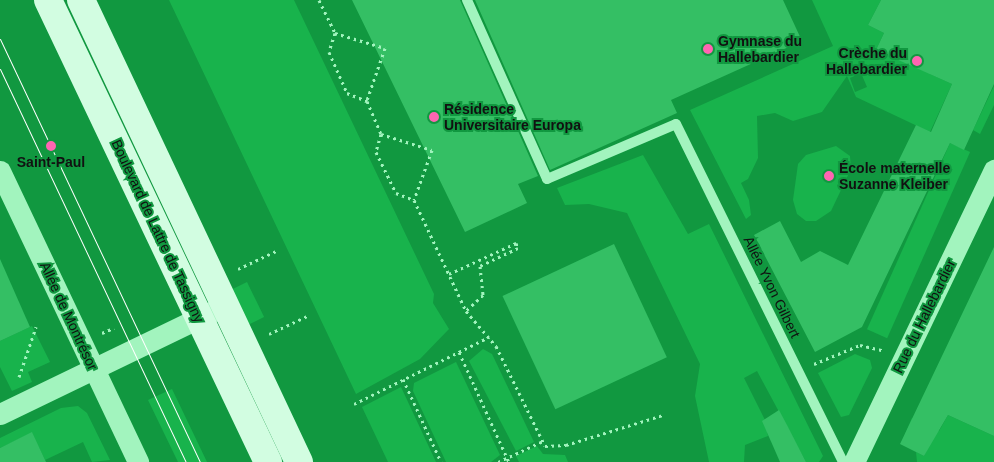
<!DOCTYPE html>
<meta charset="utf-8">
<style>
body{margin:0}
#map{position:relative;width:994px;height:462px;overflow:hidden;background:#119840;font-family:Helvetica,sans-serif}
div>[style]{position:absolute}
[style*='--x']{left:calc(var(--x)*1px);top:calc(var(--y)*1px);width:calc(var(--w)*1px);rotate:calc(var(--a)*1deg)}
.green>*{inset:0;background:#18b34c;transform-origin:0 0}
.building>*{inset:0;background:#34bf64;transform-origin:0 0}
.path>*{height:3px;margin-top:-1.5px;transform-origin:0;background:repeating-linear-gradient(90deg,#a2f4be 0 2.5px,transparent 0 6.5px)}
.lane>*{height:10px;margin:-5px;padding:0 5px;transform-origin:5px;border-radius:5px;background:#a2f4be}
.street>*{height:21px;margin:-10.5px;padding:0 10.5px;transform-origin:10.5px;border-radius:10.5px;background:#a2f4be}
.secondary>*{height:28px;margin:-14px;padding:0 14px;transform-origin:14px;border-radius:14px;background:#d2fde1}
.tram>*{height:1px;margin:-0.5px;padding:0 0.5px;transform-origin:0.5px;border-radius:0.5px;background:#fff}
.dots>*{width:14px;height:14px;translate:-50% -50%;box-sizing:border-box;border:2px solid #119840;border-radius:50%}
span{translate:-50% -50%;white-space:nowrap;text-align:center;line-height:1.15;-webkit-text-stroke:4px #119840;paint-order:stroke}
.poi-label{font-size:14px;color:#111;font-weight:700}
.left{translate:0 -50%;text-align:left}
.right{translate:-100% -50%;text-align:right}
.street-label{font-size:14px;color:#111}
</style>
<div id="map">
<div class="green">
<i style="clip-path:polygon(169px 0,294px 0,434px 294px,433px 303px,449px 329px,420px 359px,356px 394px)"></i>
<i style="clip-path:polygon(evenodd,812px 0,881px 0,868px 25px,884px 33px,876px 50px,896px 59px,936px 61px,930px 74px,952px 84px,930px 132px,856px 97px,847px 76px,822px 112px,793px 121px,775px 113px,757px 116px,758px 158px,748px 179px,741px 183px,749px 200px,751px 215px,746px 219px,690px 110px,833px 46px,812px 0,861px 73px,867px 87px,855px 92px,850px 78px,861px 73px)"></i>
<i style="clip-path:polygon(994px 86px,994px 105px,980px 134px,973px 130px)"></i>
<i style="left:950px;top:143px;width:22px;height:204px;rotate:24deg"></i>
<i style="clip-path:polygon(836px 146px,850px 156px,851px 169px,831px 211px,816px 221px,806px 221px,797px 214px,793px 200px,798px 164px,806px 155px)"></i>
<i style="clip-path:polygon(643px 155px,688px 234px,709px 224px,823px 456px,819px 462px,806px 462px,757px 371px,744px 378px,765px 420px,768px 436px,745px 445px,744px 462px,709px 462px,695px 396px,700px 364px,627px 213px,589px 204px,565px 205px,557px 188px)"></i>
<i style="left:247px;top:282px;width:39px;height:21px;rotate:64deg"></i>
<i style="clip-path:polygon(32px 326px,50px 362px,28px 372px,32px 382px,12px 391px,0 367px,0 341px)"></i>
<i style="clip-path:polygon(483px 349px,492px 354px,534px 442px,516px 451px,469px 361px)"></i>
<i style="clip-path:polygon(855px 354px,870px 360px,872px 368px,849px 415px,841px 417px,818px 373px)"></i>
<i style="clip-path:polygon(456px 362px,500px 455px,491px 462px,446px 462px,413px 391px,414px 383px)"></i>
<i style="clip-path:polygon(401px 387px,436px 462px,388px 462px,362px 407px)"></i>
<i style="clip-path:polygon(172px 389px,207px 462px,178px 462px,148px 400px)"></i>
<i style="clip-path:polygon(78px 406px,87px 413px,110px 460px,92px 462px,83px 442px,45px 460px,32px 433px,0 448px,0 438px,61px 408px)"></i>
<i style="clip-path:polygon(948px 415px,994px 436px,994px 462px,917px 462px,916px 452px,924px 456px,929px 445px,905px 434px,912px 418px,939px 431px)"></i>
<i style="clip-path:polygon(537px 446px,543px 454px,565px 455px,568px 462px,519px 462px,516px 456px)"></i>
</div>
<div class="building">
<i style="clip-path:polygon(352px 0,460px 0,538px 176px,518px 184px,527px 203px,465px 232px)"></i>
<i style="clip-path:polygon(475px 0,783px 0,802px 41px,671px 100px,677px 113px,550px 170px)"></i>
<i style="clip-path:polygon(881px 0,994px 0,994px 84px,964px 150px,950px 143px,862px 327px,815px 352px,754px 235px,780px 221px,801px 262px,820px 251px,848px 265px,916px 125px,931px 132px,952px 84px,876px 50px,884px 33px,868px 25px)"></i>
<i style="left:614px;top:244px;width:125px;height:123px;rotate:65deg"></i>
<i style="clip-path:polygon(994px 247px,994px 436px,948px 415px,924px 456px,900px 444px)"></i>
<i style="clip-path:polygon(0 259px,30px 327px,0 341px)"></i>
<i style="clip-path:polygon(779px 410px,788px 427px,806px 462px,780px 462px,762px 421px)"></i>
<i style="clip-path:polygon(32px 432px,46px 462px,0 462px,0 448px)"></i>
</div>
<div class="path">
<i style="--x:319;--y:0;--w:37;--a:64"></i>
<i style="--x:335;--y:33;--w:20;--a:108"></i>
<i style="--x:329;--y:52;--w:45;--a:66.3"></i>
<i style="--x:347;--y:93;--w:22;--a:22"></i>
<i style="--x:367;--y:101;--w:36;--a:67"></i>
<i style="--x:381;--y:134;--w:19;--a:106"></i>
<i style="--x:376;--y:152;--w:46;--a:64"></i>
<i style="--x:396;--y:193;--w:19;--a:21"></i>
<i style="--x:414;--y:200;--w:123;--a:64.9"></i>
<i style="--x:466;--y:311;--w:46;--a:49.4"></i>
<i style="--x:496;--y:346;--w:111;--a:63.9"></i>
<i style="--x:545;--y:446;--w:21;--a:-3"></i>
<i style="--x:566;--y:445;--w:102;--a:-17.2"></i>
<i style="--x:335;--y:33;--w:52;--a:16.7"></i>
<i style="--x:385;--y:48;--w:55;--a:109.1"></i>
<i style="--x:381;--y:134;--w:53;--a:17.4"></i>
<i style="--x:432;--y:150;--w:53;--a:109.8"></i>
<i style="--x:238;--y:269;--w:42;--a:-25.3"></i>
<i style="--x:449;--y:274;--w:74;--a:-24.8"></i>
<i style="--x:516;--y:243;--w:5;--a:68"></i>
<i style="--x:518;--y:248;--w:42;--a:154.7"></i>
<i style="--x:480;--y:266;--w:29;--a:84"></i>
<i style="--x:483;--y:295;--w:23;--a:137"></i>
<i style="--x:102;--y:333;--w:13;--a:-23"></i>
<i style="--x:269;--y:334;--w:42;--a:-25.3"></i>
<i style="--x:459;--y:352;--w:121;--a:65.6"></i>
<i style="--x:814;--y:364;--w:50;--a:-22.4"></i>
<i style="--x:860;--y:345;--w:23;--a:13"></i>
<i style="--x:19;--y:377;--w:53;--a:-71.2"></i>
<i style="--x:403;--y:379;--w:91;--a:65.4"></i>
<i style="--x:354;--y:404;--w:151;--a:-26.4"></i>
<i style="--x:498;--y:462;--w:50;--a:-25"></i>
</div>
<div class="lane">
<i style="--x:467;--y:0;--w:196;--a:65.9"></i>
<i style="--x:547;--y:179;--w:140;--a:-23.1"></i>
<i style="--x:676;--y:124;--w:377;--a:63.7"></i>
</div>
<div class="street">
<i style="--x:0;--y:171;--w:322;--a:64.6"></i>
<i style="--x:0;--y:414;--w:250;--a:-25.8"></i>
<i style="--x:854;--y:462;--w:324;--a:-64.4"></i>
</div>
<div class="secondary">
<i style="--x:48;--y:0;--w:512;--a:64.54"></i>
<i style="--x:81;--y:0;--w:511;--a:64.74"></i>
</div>
<div class="tram">
<i style="--x:0;--y:39;--w:468;--a:64.7"></i>
<i style="--x:0;--y:69;--w:435;--a:64.7"></i>
</div>
<div class="dots">
<i style="left:708px;top:49px;background:#ff65b2"></i>
<i style="left:917px;top:61px;background:#ff65b2"></i>
<i style="left:434px;top:117px;background:#ff65b2"></i>
<i style="left:51px;top:146px;background:#ff65b2"></i>
<i style="left:829px;top:176px;background:#ff65b2"></i>
</div>
<div class="poi-label">
<span class="left" style="left:718px;top:49px">Gymnase du<br>Hallebardier</span>
<span class="right" style="left:907px;top:61px">Crèche du<br>Hallebardier</span>
<span class="left" style="left:444px;top:117px">Résidence<br>Universitaire Europa</span>
<span style="left:51px;top:162px">Saint-Paul</span>
<span class="left" style="left:839px;top:176px">École maternelle<br>Suzanne Kleiber</span>
</div>
<div class="street-label">
<span style="left:158px;top:231px;rotate:65deg">Boulevard de Lattre de Tassigny</span>
<span style="left:772px;top:287px;rotate:64deg">Allée Yvon Gilbert</span>
<span style="left:69px;top:316px;rotate:65deg">Allée de Montrésor</span>
<span style="left:924px;top:316px;rotate:-64deg">Rue du Hallebardier</span>
</div>
</div>
